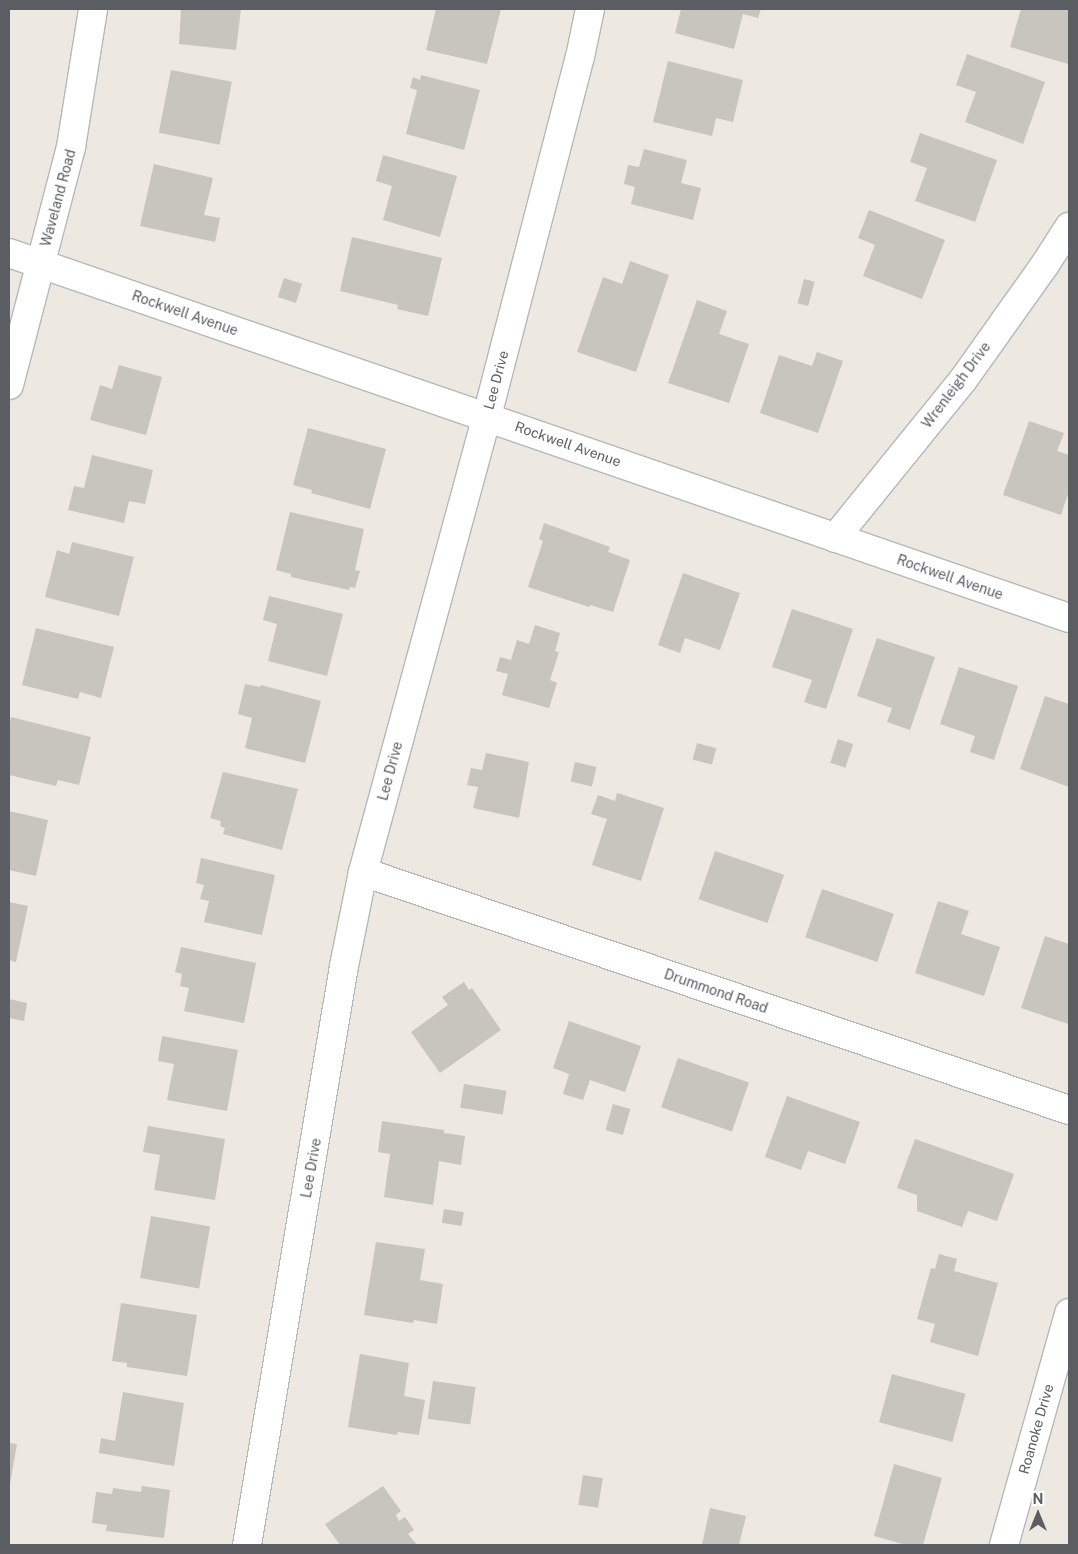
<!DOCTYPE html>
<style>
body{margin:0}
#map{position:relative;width:1078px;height:1554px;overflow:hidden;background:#ede9e1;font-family:"Public Sans",sans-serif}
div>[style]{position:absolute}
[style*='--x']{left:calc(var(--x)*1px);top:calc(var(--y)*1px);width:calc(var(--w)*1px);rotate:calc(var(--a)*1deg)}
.building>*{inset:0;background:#c8c4be;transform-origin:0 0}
.roads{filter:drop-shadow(1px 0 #b4b8bc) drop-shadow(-1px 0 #b4b8bc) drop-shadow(0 1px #b4b8bc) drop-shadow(0 -1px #b4b8bc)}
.minor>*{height:28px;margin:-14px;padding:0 14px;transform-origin:14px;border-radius:14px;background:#fff}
span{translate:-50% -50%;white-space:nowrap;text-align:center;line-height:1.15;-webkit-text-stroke:5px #fff;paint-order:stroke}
.street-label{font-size:14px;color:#5a5e62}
.frame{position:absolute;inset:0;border:10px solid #5a5e62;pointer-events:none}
.north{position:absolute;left:1013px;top:1489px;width:50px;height:50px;-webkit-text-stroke:4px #fff;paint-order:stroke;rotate:0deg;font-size:14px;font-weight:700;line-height:20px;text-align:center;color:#5a5e62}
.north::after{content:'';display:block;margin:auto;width:18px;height:22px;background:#5a5e62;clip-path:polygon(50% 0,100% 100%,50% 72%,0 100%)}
</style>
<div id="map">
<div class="building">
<i style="clip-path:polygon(181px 9px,241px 9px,236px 50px,179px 44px)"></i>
<i style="clip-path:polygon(436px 9px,501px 9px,487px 64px,426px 50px)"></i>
<i style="clip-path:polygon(681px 9px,761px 9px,758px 18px,743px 14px,734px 49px,675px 33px)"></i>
<i style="clip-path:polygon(1021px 9px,1069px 9px,1068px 64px,1010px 47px)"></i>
<i style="clip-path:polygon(967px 54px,1045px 82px,1023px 144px,965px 122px,976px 92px,956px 85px)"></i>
<i style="clip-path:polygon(668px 61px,743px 80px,733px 122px,716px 118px,712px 136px,653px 122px)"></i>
<i style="left:171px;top:70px;width:62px;height:64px;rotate:11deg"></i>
<i style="clip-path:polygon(421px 75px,480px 90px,464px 150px,406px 134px,417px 90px,410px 88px,413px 77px,420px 80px)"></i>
<i style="clip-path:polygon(920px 133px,997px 160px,975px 222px,915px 201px,927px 168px,910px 162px)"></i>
<i style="clip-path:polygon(644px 149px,687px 160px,681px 183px,701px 188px,693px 220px,631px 204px,635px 187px,624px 184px,628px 165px,639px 167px)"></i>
<i style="clip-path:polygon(383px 155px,457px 176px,440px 237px,383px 220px,392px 186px,376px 181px)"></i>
<i style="clip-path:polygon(154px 164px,213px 178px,204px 215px,220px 218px,215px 242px,140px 226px)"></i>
<i style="clip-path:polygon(869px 210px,945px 240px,922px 299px,863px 276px,875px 245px,858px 238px)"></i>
<i style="clip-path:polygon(352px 237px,442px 258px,428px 316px,397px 309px,398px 305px,340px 291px)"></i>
<i style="clip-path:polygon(630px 261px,669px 275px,636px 372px,577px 352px,603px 277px,622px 284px)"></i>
<i style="left:284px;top:278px;width:19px;height:20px;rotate:18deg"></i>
<i style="left:804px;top:279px;width:11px;height:25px;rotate:15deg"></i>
<i style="clip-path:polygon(697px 300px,727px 311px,719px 334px,749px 344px,729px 403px,668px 383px)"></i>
<i style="clip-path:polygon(817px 352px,843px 361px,818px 433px,760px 413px,779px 355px,812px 366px)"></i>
<i style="clip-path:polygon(119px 365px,162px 377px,146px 435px,90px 420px,100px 385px,112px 389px)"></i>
<i style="clip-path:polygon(1029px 421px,1064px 433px,1057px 451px,1069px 455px,1069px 491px,1061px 515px,1003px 495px)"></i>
<i style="clip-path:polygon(308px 428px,386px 449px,370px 509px,311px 493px,312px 490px,293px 485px)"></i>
<i style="clip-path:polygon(92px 455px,153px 470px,145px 504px,129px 501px,124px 523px,68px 510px,74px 486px,84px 488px)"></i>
<i style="clip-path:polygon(290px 512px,364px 529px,355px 570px,360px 571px,355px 588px,350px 587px,349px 590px,291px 577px,291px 574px,276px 570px)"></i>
<i style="clip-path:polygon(544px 523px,610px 547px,608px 552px,630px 560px,613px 612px,590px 605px,589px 607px,528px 587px,543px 541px,539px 539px)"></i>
<i style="clip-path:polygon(72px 542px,134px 557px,119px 616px,45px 597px,57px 550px,69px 554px)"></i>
<i style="clip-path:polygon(683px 573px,740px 593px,720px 650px,685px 638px,680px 653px,658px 645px)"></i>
<i style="clip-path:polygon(269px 596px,343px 614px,327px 676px,268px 661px,277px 624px,263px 620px)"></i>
<i style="clip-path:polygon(792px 609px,853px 629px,826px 709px,804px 702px,812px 680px,772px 667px)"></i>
<i style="clip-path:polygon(535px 625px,560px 633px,555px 651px,559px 652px,550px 680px,557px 683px,549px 708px,502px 695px,508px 674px,496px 671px,500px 657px,511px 660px,517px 640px,529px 644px)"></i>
<i style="clip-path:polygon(36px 628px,114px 647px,101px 698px,80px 692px,78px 699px,22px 685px)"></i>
<i style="clip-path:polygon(877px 638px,935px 657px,910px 730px,887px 722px,892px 708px,857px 696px)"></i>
<i style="clip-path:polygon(959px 667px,1018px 686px,994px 760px,970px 752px,975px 736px,940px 724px)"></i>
<i style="clip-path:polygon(245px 684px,260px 687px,261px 685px,321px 701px,305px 763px,245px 748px,252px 718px,238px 714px)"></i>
<i style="clip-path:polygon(1045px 696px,1069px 704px,1069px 787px,1020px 769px)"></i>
<i style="clip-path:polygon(11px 717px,91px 737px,79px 785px,58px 780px,56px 786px,9px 775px,9px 727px)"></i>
<i style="left:838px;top:739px;width:16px;height:25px;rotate:18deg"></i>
<i style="left:697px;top:743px;width:20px;height:17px;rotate:15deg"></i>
<i style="clip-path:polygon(486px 753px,529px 762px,519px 818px,473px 808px,478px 787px,467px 785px,471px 768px,482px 770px)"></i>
<i style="left:575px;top:762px;width:22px;height:20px;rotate:13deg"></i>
<i style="clip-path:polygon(223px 772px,298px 789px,282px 850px,223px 834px,225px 828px,220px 826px,221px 821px,210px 818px)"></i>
<i style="clip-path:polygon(617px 793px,664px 808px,641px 881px,592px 865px,607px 819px,591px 814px,598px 795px,615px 801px)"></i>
<i style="clip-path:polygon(9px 811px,48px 820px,36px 876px,9px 870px)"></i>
<i style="left:715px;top:851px;width:73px;height:51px;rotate:19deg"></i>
<i style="clip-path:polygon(201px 858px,275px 875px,262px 935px,204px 922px,209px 901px,200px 899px,204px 885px,196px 883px)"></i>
<i style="left:822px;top:889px;width:76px;height:51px;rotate:19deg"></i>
<i style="clip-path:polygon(938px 901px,969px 911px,961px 934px,1000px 947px,984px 996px,915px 973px)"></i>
<i style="clip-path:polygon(9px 902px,28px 906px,16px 962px,9px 960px)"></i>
<i style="clip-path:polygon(1045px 936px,1069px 944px,1068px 1024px,1021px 1008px)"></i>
<i style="clip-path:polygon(181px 947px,256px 963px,244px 1023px,184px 1011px,189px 988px,180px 986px,182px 974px,175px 972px)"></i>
<i style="clip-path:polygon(464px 982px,469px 990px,472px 988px,501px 1030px,440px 1073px,411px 1032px,448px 1005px,442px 997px)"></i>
<i style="clip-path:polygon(9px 999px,27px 1003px,24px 1021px,9px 1018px)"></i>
<i style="clip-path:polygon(569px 1021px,641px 1046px,625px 1092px,590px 1080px,583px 1100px,563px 1094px,569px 1074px,553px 1068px)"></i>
<i style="clip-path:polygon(162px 1036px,238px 1050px,227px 1111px,167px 1100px,174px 1064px,158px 1061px)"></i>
<i style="left:678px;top:1058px;width:75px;height:52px;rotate:19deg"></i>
<i style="left:464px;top:1084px;width:43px;height:24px;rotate:9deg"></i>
<i style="clip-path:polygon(787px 1096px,860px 1122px,845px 1164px,808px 1151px,801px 1170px,765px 1157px)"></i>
<i style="left:613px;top:1104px;width:18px;height:27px;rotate:16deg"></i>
<i style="clip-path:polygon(382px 1121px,444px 1130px,444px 1133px,465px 1136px,461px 1165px,439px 1161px,433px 1205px,384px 1197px,390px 1154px,378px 1152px)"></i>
<i style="clip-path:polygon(148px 1126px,225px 1139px,215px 1200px,154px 1190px,160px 1155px,143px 1152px)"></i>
<i style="clip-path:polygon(915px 1139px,1014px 1174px,997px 1221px,968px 1211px,962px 1227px,917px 1211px,917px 1195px,897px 1188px)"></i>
<i style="left:444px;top:1209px;width:20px;height:14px;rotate:9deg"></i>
<i style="left:151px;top:1216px;width:60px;height:63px;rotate:10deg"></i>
<i style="clip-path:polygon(376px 1242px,425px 1249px,420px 1280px,443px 1284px,437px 1324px,414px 1320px,413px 1323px,364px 1315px)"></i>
<i style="clip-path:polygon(939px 1254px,957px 1259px,954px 1271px,998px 1283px,978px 1356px,930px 1342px,935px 1324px,917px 1319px,931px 1268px,935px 1269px)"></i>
<i style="clip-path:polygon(121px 1303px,197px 1315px,187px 1376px,127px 1367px,127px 1363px,112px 1361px)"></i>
<i style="clip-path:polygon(360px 1354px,409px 1363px,404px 1396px,425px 1400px,419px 1435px,398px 1432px,397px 1435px,348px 1427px)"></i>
<i style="left:892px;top:1374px;width:76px;height:50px;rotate:15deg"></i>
<i style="left:433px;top:1381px;width:43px;height:38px;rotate:8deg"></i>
<i style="clip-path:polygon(123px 1392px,184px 1403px,174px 1466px,99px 1453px,101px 1438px,115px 1441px)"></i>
<i style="clip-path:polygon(9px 1443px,17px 1444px,10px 1484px,9px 1484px)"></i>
<i style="clip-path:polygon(894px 1464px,942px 1478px,923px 1545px,906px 1545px,874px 1536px)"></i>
<i style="left:583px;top:1475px;width:20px;height:30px;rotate:9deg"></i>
<i style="clip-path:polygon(142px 1486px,170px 1490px,164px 1538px,106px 1531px,107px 1525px,92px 1523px,96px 1492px,112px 1494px,113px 1488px,141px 1492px)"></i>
<i style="clip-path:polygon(383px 1486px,401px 1511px,396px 1515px,399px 1521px,405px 1517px,414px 1530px,408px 1534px,417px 1545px,340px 1545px,325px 1524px)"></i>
<i style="clip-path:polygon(710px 1508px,746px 1516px,739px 1545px,702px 1545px)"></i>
</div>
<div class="roads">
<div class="minor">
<i style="--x:9;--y:253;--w:1121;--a:19"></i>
<i style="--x:9;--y:385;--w:246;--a:-75.4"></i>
<i style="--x:71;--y:147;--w:140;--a:-80.9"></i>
<i style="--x:835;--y:538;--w:203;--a:-51"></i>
<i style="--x:963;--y:380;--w:143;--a:-54.6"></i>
<i style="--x:1046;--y:263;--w:43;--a:-57.4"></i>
<i style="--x:363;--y:872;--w:745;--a:18.63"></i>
<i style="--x:247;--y:1545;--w:587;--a:-80.49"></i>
<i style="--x:344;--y:966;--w:96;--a:-78.6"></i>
<i style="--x:363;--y:872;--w:473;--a:-74.8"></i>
<i style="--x:487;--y:416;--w:371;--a:-75.5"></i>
<i style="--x:580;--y:57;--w:49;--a:-78.2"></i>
<i style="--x:1004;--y:1545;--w:241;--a:-74.3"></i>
</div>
</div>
<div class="street-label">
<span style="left:58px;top:198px;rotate:-75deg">Waveland Road</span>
<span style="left:185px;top:313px;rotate:19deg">Rockwell Avenue</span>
<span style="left:496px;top:380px;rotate:-75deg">Lee Drive</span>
<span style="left:956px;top:385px;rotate:-53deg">Wrenleigh Drive</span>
<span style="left:568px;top:444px;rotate:19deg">Rockwell Avenue</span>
<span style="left:950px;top:577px;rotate:19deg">Rockwell Avenue</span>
<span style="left:390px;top:771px;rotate:-75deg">Lee Drive</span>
<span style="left:716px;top:991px;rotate:19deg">Drummond Road</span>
<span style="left:311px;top:1168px;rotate:-80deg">Lee Drive</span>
<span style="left:1036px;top:1429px;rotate:-74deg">Roanoke Drive</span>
</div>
<div class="frame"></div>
<div class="north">N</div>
</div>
